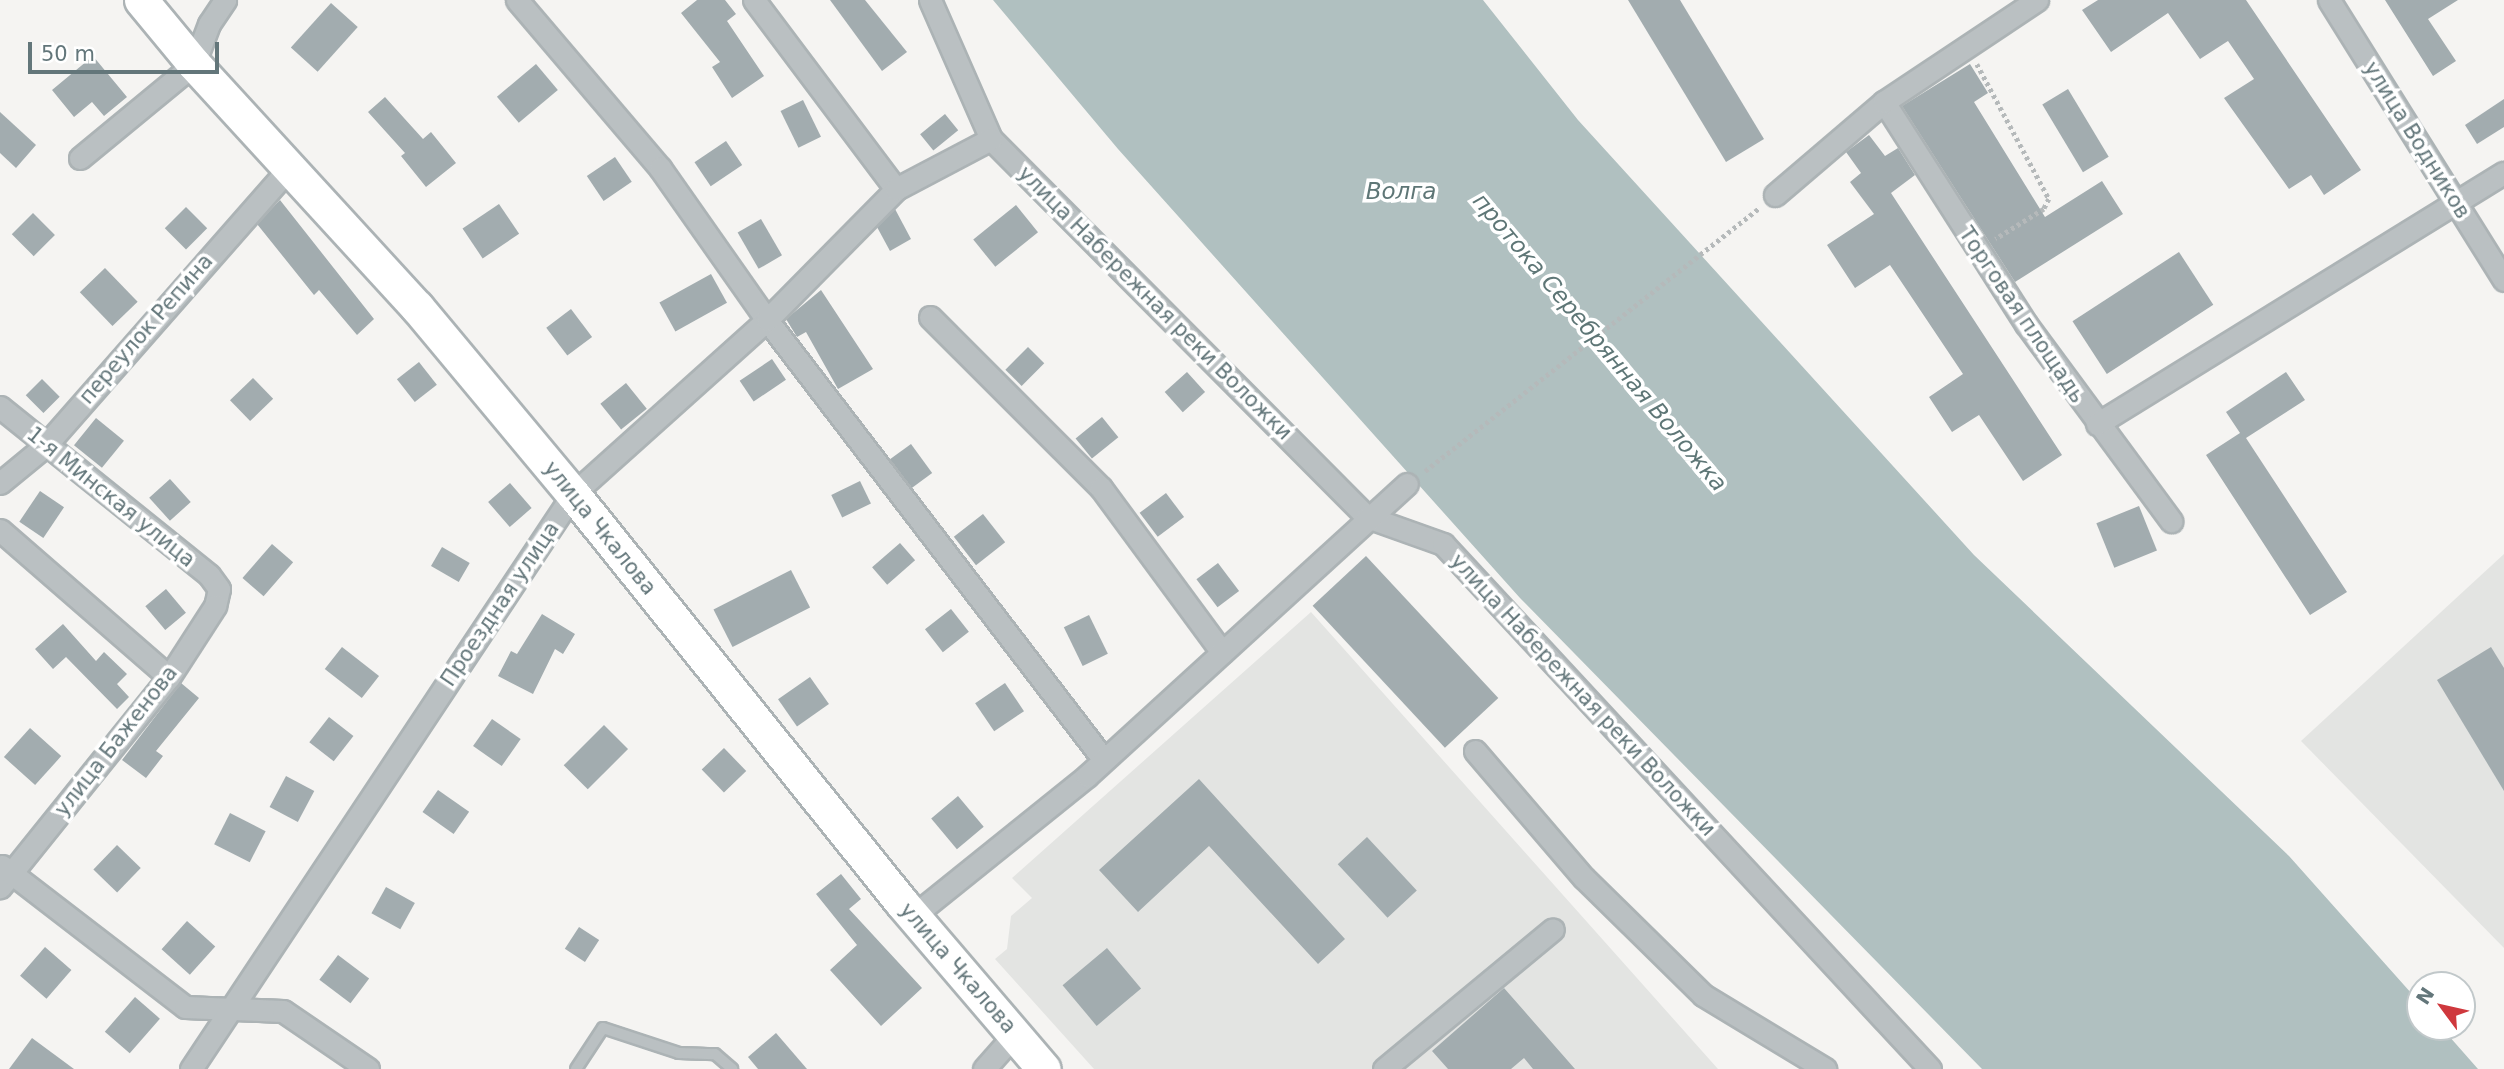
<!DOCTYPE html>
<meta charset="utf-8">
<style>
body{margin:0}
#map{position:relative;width:2504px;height:1069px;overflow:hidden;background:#f5f4f2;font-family:"DejaVu Sans",sans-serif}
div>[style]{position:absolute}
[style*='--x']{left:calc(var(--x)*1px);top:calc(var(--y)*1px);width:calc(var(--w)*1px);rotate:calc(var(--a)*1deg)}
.built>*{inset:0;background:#e3e4e2}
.water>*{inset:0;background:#b0c0c0}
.building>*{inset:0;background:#a2acaf;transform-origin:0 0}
.path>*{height:4.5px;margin-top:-2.25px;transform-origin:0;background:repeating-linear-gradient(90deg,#b5b9ba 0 3.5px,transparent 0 7px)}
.roads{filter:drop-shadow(2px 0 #acb3b5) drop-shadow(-2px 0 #acb3b5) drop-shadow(0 2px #acb3b5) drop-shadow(0 -2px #acb3b5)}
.service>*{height:10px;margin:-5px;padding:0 5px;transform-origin:5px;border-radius:5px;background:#bac0c2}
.minor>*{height:21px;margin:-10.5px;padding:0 10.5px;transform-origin:10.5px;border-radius:10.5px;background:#bac0c2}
.primary>*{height:33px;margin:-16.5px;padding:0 16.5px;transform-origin:16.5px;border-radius:16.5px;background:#fff}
span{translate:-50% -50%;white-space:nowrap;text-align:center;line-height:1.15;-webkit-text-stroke:7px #fff;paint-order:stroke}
.street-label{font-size:21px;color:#63767a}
.water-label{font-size:23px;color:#5e7676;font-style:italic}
.north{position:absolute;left:2406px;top:971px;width:70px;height:70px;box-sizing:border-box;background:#fff;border:2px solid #c1c8ca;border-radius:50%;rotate:303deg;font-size:19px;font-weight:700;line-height:28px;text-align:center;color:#63767a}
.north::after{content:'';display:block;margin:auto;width:24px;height:32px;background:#cf383d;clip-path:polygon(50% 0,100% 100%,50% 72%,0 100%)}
.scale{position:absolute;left:28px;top:42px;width:191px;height:32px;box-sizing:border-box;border:4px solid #63767a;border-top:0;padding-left:9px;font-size:21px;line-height:24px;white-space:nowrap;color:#63767a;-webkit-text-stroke:5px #fff;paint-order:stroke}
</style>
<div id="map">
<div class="built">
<i style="clip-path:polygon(2504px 554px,2504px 948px,2301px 741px)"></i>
<i style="clip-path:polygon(1311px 612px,1718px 1069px,1094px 1069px,995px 959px,1007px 949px,1011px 916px,1032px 898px,1012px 878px)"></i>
</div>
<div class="water">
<i style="clip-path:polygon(993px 0,1483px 0,1578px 120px,1974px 555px,2289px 856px,2420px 1003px,2420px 1027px,2441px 1027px,2478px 1069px,1982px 1069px,1520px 598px,1118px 149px)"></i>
</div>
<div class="building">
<i style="clip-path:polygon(697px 0,725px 0,736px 14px,727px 21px,764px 76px,732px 98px,712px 67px,720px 62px,681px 13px)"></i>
<i style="clip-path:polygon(830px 0,865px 0,907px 52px,882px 71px)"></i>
<i style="clip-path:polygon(1628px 0,1680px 0,1764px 139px,1726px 162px)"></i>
<i style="clip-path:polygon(2098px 0,2246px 0,2361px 170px,2324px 195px,2311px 175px,2289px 189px,2224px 98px,2254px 79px,2228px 41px,2200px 59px,2168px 13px,2111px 52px,2082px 10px)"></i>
<i style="clip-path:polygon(2385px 0,2458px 0,2428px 19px,2456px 61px,2433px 76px)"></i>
<i style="left:331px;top:3px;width:36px;height:60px;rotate:42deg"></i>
<i style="clip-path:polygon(93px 56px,127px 97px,104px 116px,92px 102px,74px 117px,52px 90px)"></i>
<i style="left:536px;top:64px;width:34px;height:51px;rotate:50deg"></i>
<i style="clip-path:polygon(1970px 64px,1988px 93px,1974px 102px,2045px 217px,2102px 181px,2123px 214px,2015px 282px,1902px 106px)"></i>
<i style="left:2068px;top:89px;width:79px;height:30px;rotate:59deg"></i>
<i style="clip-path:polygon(385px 97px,423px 139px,431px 132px,456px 163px,426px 187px,401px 156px,405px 153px,368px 112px)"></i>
<i style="clip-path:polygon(2504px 99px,2504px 127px,2477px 144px,2465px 125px)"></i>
<i style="left:803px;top:100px;width:41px;height:25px;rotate:64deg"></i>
<i style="clip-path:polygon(0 112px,36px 145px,16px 168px,0 153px)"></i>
<i style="left:945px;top:114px;width:21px;height:32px;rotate:51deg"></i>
<i style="clip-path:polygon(1869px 135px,1885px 156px,1898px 148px,1915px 175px,1891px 193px,2062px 455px,2023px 481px,1979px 415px,1952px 432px,1929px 397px,1963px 374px,1890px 265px,1855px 288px,1827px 245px,1874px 214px,1850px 182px,1861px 173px,1846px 152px)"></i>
<i style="left:726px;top:141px;width:29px;height:38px;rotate:56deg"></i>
<i style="left:615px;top:157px;width:30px;height:34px;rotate:56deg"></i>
<i style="clip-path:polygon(280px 200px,374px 319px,357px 335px,319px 290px,314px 295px,257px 224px)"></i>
<i style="left:499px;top:204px;width:36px;height:44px;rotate:56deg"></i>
<i style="left:1016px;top:205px;width:35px;height:55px;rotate:51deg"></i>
<i style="left:186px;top:207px;width:30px;height:30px;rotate:45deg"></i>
<i style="clip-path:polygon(895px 209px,911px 239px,890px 251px,877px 227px)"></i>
<i style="left:33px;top:213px;width:31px;height:30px;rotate:45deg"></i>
<i style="left:761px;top:219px;width:42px;height:27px;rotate:60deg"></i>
<i style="left:2179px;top:252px;width:63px;height:127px;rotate:57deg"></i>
<i style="left:105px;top:268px;width:47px;height:35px;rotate:46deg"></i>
<i style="left:711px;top:274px;width:33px;height:59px;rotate:61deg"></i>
<i style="clip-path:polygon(821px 290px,873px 369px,838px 389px,806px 332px,797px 337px,786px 319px)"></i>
<i style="left:571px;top:309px;width:35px;height:31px;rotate:53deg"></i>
<i style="left:1028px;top:347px;width:23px;height:32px;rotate:45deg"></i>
<i style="left:772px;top:359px;width:25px;height:39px;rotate:56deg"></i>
<i style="left:419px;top:362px;width:29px;height:28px;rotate:52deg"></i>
<i style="left:1187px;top:372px;width:27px;height:30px;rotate:48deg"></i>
<i style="clip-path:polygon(2286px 372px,2305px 400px,2246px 438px,2347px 592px,2310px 615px,2206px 455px,2240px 433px,2226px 412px)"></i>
<i style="left:253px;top:378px;width:29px;height:32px;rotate:46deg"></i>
<i style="left:42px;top:379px;width:25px;height:23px;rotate:45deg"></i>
<i style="left:626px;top:383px;width:33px;height:33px;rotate:51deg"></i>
<i style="left:1102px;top:417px;width:26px;height:34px;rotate:51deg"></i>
<i style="left:96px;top:418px;width:36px;height:35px;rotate:39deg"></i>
<i style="left:911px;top:444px;width:36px;height:26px;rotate:54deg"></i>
<i style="left:170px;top:479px;width:31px;height:28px;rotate:48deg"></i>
<i style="left:860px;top:481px;width:25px;height:32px;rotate:64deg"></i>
<i style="left:510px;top:483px;width:33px;height:29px;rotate:49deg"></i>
<i style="left:40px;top:491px;width:29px;height:37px;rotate:34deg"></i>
<i style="left:1166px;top:493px;width:30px;height:33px;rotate:53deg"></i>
<i style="left:2139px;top:506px;width:48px;height:46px;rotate:68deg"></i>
<i style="left:983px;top:514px;width:36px;height:37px;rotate:52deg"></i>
<i style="left:900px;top:543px;width:23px;height:37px;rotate:49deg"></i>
<i style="left:272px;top:544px;width:28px;height:45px;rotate:41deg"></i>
<i style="left:442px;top:547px;width:32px;height:22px;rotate:30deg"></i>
<i style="left:1366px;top:556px;width:194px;height:73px;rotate:47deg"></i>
<i style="left:1218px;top:563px;width:35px;height:27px;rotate:53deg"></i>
<i style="left:791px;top:570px;width:42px;height:87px;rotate:63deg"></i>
<i style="left:166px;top:589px;width:31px;height:27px;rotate:50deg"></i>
<i style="left:951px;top:609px;width:29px;height:33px;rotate:52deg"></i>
<i style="clip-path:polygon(542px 614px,575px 634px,563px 654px,555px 649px,533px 694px,498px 676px,511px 651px,517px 654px)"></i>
<i style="left:1089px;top:615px;width:43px;height:28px;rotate:64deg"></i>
<i style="clip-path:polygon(63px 624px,96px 661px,104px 652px,127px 674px,117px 684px,129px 697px,117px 709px,66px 657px,53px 669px,35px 649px)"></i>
<i style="left:342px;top:647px;width:47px;height:28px;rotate:38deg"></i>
<i style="clip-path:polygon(2491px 647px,2504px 668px,2504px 791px,2437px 680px)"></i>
<i style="left:810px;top:677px;width:33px;height:39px;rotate:55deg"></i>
<i style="clip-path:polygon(181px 683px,199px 698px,156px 751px,163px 756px,146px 778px,122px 760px)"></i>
<i style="left:1005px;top:683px;width:34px;height:36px;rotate:56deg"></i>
<i style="left:329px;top:717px;width:31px;height:32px;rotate:38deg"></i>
<i style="left:492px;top:719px;width:35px;height:33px;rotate:35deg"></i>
<i style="left:604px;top:725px;width:34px;height:57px;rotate:45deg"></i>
<i style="left:30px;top:728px;width:42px;height:39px;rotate:42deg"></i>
<i style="left:724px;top:748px;width:32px;height:31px;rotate:46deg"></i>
<i style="left:286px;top:776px;width:32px;height:35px;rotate:28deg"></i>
<i style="clip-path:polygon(1199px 779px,1345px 939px,1318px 964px,1209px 846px,1138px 912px,1099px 870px)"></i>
<i style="left:438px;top:790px;width:38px;height:27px;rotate:35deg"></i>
<i style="left:958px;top:796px;width:40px;height:35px;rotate:50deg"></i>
<i style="left:230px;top:813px;width:40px;height:35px;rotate:27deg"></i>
<i style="left:1367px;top:837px;width:73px;height:40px;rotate:47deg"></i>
<i style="left:117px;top:845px;width:33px;height:34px;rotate:44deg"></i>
<i style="clip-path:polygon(841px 874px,861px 899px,849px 909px,922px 988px,881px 1026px,830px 970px,857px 945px,816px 894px)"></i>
<i style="left:386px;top:887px;width:33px;height:30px;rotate:29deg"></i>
<i style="left:187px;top:921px;width:38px;height:38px;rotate:42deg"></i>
<i style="left:579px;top:927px;width:24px;height:26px;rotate:33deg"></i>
<i style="left:45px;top:947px;width:35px;height:38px;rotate:41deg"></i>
<i style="left:1107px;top:948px;width:53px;height:58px;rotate:50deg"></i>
<i style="left:338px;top:955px;width:39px;height:31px;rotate:37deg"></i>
<i style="clip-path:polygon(1504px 988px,1575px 1069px,1533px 1069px,1524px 1058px,1511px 1069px,1448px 1069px,1432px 1051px)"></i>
<i style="left:135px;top:997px;width:33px;height:46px;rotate:41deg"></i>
<i style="clip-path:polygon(776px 1033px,807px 1069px,758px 1069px,748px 1057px)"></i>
<i style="clip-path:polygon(32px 1038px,74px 1069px,9px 1069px)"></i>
</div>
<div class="path">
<i style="--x:1977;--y:64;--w:153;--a:61.9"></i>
<i style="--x:2049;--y:199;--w:11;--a:117"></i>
<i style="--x:2044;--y:209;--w:57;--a:148"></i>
<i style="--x:1425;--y:471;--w:425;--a:-38.2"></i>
</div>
<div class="roads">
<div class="service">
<i style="--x:576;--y:1069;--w:49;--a:-56.6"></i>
<i style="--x:603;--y:1028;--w:80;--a:18.2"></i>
<i style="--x:679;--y:1053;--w:36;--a:2"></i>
<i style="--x:715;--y:1054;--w:23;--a:41"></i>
</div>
<div class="minor">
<i style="--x:517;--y:0;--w:221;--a:49.6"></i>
<i style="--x:660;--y:168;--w:186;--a:54.9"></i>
<i style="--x:767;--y:320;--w:554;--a:52.55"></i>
<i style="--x:754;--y:0;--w:236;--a:53.1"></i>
<i style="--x:930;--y:0;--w:152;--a:66.3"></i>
<i style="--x:991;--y:139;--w:533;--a:45.15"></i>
<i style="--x:1367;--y:517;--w:81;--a:19.6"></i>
<i style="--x:1443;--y:544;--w:716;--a:47.15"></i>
<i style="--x:2329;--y:0;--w:330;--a:58"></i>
<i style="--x:1884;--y:102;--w:264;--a:57.4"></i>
<i style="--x:2026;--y:324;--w:245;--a:53.6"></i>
<i style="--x:80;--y:158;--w:148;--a:-39.5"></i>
<i style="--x:194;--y:64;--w:43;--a:-69.4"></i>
<i style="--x:209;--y:24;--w:29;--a:-56"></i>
<i style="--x:1775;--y:195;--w:143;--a:-40.5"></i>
<i style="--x:1884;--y:102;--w:184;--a:-33.7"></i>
<i style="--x:930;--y:317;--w:242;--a:45"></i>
<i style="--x:1101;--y:488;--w:204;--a:53.6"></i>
<i style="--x:0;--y:407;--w:268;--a:38.8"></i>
<i style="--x:209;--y:575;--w:17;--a:54"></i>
<i style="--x:219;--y:589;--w:17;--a:103"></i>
<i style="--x:215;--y:606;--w:85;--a:122.9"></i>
<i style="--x:169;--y:677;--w:270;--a:128.8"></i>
<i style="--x:2097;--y:424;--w:478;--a:-31.7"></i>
<i style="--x:0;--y:483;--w:58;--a:-39.4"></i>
<i style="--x:45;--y:446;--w:368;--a:-48.7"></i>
<i style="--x:0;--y:530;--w:224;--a:41"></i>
<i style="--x:1475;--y:751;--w:167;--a:49.4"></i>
<i style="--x:1584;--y:878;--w:167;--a:44.5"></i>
<i style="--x:1703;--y:995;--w:143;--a:31.2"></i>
<i style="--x:2;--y:866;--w:231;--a:37.6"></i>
<i style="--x:185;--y:1007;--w:98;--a:2.3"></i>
<i style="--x:283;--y:1011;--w:103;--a:34.3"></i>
<i style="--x:913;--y:916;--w:223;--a:-38.8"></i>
<i style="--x:1087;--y:776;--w:433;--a:-42.4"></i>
<i style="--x:191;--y:1069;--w:690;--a:-56.4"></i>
<i style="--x:573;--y:494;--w:261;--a:-41.9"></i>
<i style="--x:767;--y:320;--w:184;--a:-45.4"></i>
<i style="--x:896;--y:189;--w:107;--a:-27.8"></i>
<i style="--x:984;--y:1069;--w:47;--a:-48.5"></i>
<i style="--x:1384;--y:1069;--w:219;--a:-39.6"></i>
</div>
<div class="primary">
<i style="--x:141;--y:0;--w:83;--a:50.4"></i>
<i style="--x:194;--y:64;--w:330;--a:47.5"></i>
<i style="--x:417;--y:307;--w:244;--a:50.2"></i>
<i style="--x:573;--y:494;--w:525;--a:51.19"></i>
<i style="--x:902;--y:903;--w:218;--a:49.5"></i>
</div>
</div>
<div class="street-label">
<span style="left:2417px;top:140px;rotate:58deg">улица Водников</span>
<span style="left:1155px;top:303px;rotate:45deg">улица Набережная реки Воложки</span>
<span style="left:2022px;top:315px;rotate:56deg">Торговая площадь</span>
<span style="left:146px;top:329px;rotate:-49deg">переулок Репина</span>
<span style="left:111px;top:497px;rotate:39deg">1-я Минская улица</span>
<span style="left:600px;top:528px;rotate:51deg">улица Чкалова</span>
<span style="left:500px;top:604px;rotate:-56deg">Проездная улица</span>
<span style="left:1583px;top:695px;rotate:47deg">улица Набережная реки Воложки</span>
<span style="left:116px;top:741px;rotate:-52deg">улица Баженова</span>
<span style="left:958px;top:968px;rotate:49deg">улица Чкалова</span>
</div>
<div class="water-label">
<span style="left:1401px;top:191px">Волга</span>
<span style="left:1600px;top:342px;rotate:50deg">протока Серебрянная Воложка</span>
</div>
<div class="north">N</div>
<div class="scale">50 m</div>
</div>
